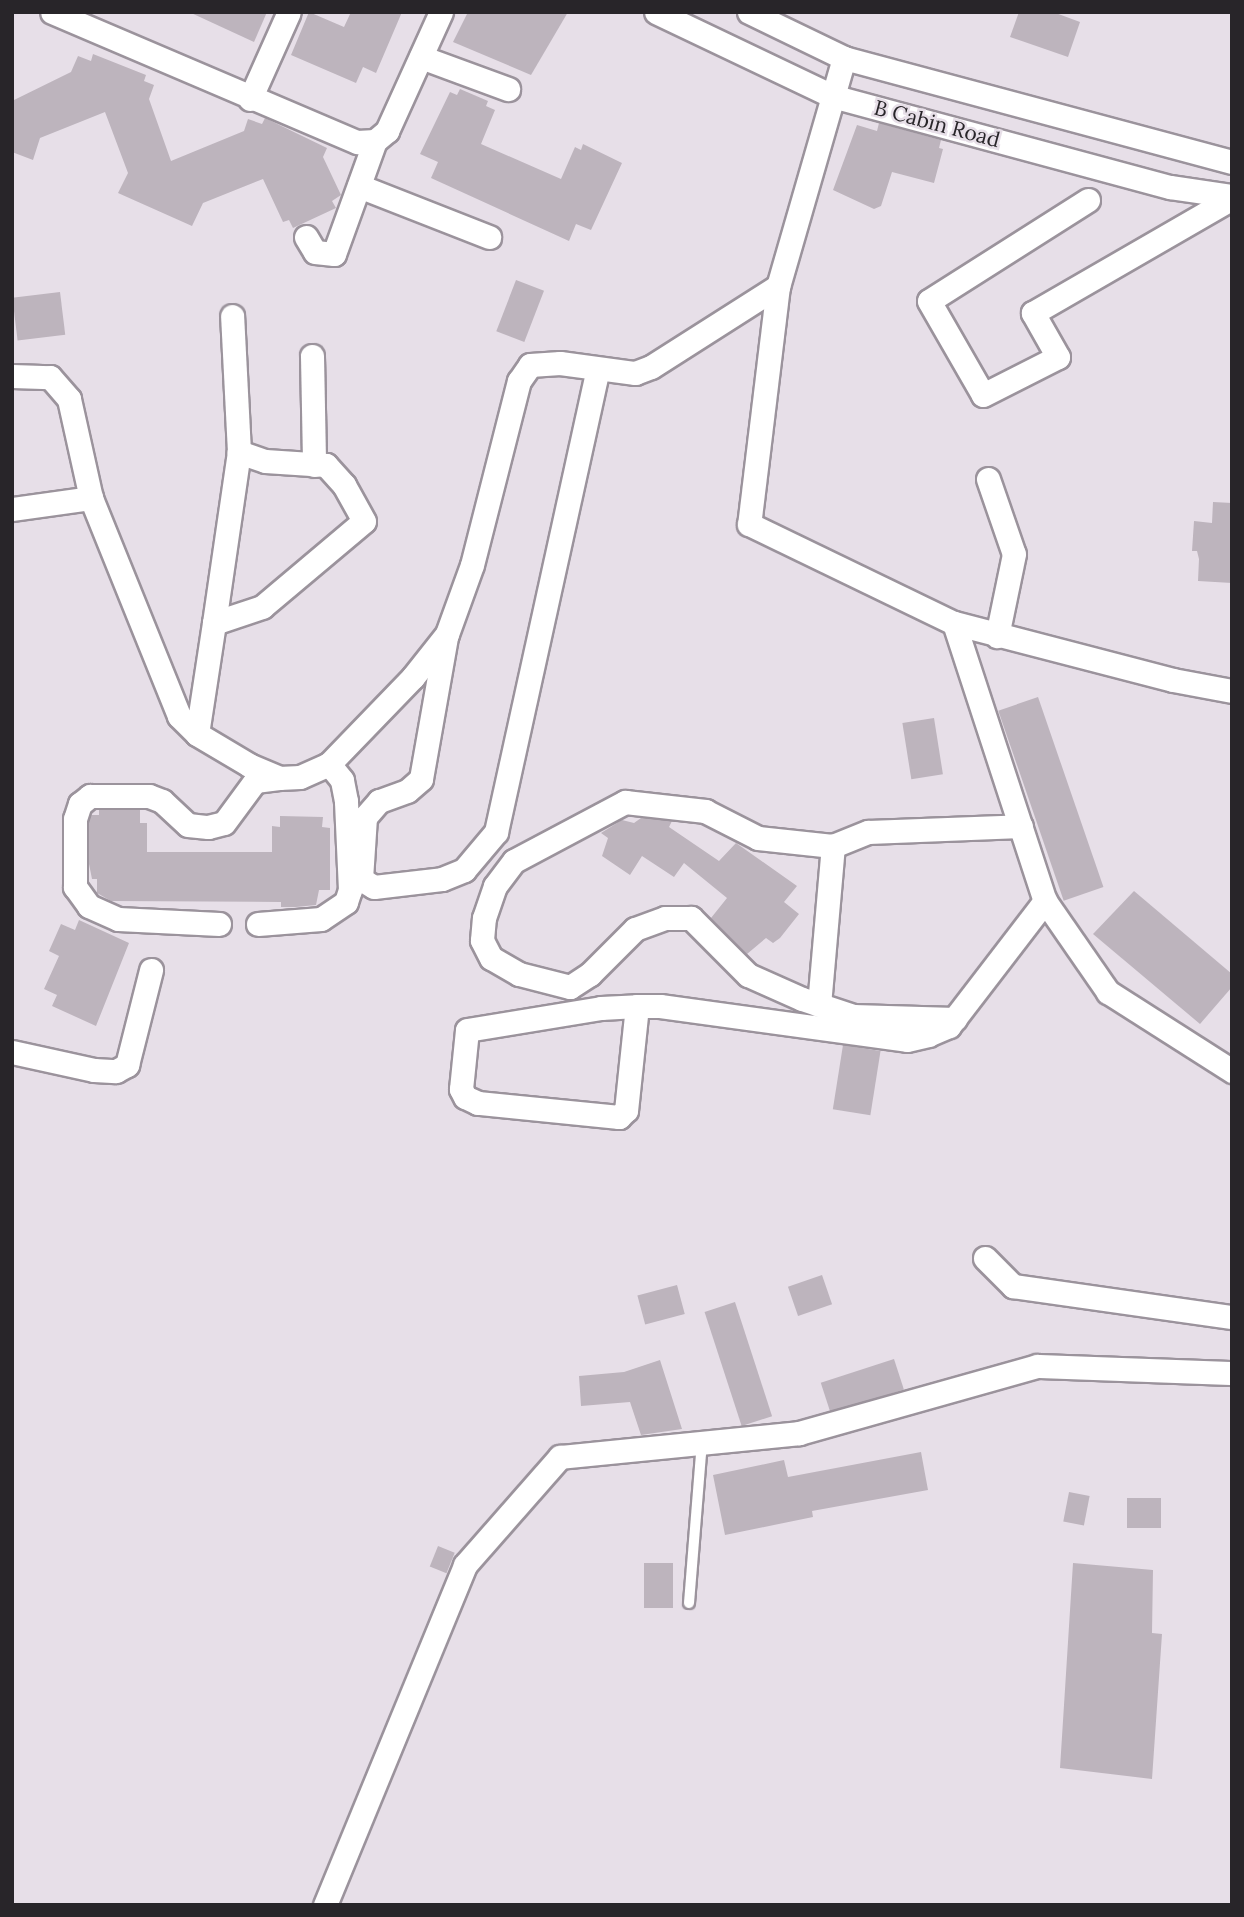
<!DOCTYPE html>
<style>
body{margin:0}
#map{position:relative;width:1244px;height:1917px;overflow:hidden;background:#e7dfe8;font-family:Lora,serif}
div>[style]{position:absolute}
[style*='--x']{left:calc(var(--x)*1px);top:calc(var(--y)*1px);width:calc(var(--w)*1px);rotate:calc(var(--a)*1deg)}
.building>*{inset:0;background:#bdb4bd;transform-origin:0 0}
.roads{filter:drop-shadow(2px 0 #9b939c) drop-shadow(-2px 0 #9b939c) drop-shadow(0 2px #9b939c) drop-shadow(0 -2px #9b939c)}
.lane>*{height:10px;margin:-5px;padding:0 5px;transform-origin:5px;border-radius:5px;background:#fff}
.street>*{height:23px;margin:-11.5px;padding:0 11.5px;transform-origin:11.5px;border-radius:11.5px;background:#fff}
span{translate:-50% -50%;white-space:nowrap;text-align:center;line-height:1.15;-webkit-text-stroke:5px #e7dfe8;paint-order:stroke}
.street-label{font-size:21px;color:#282529}
.frame{position:absolute;inset:0;border:14px solid #282529;pointer-events:none}
</style>
<div id="map">
<div class="building">
<i style="clip-path:polygon(189px 12px,267px 12px,254px 42px)"></i>
<i style="clip-path:polygon(309px 12px,344px 27px,351px 12px,402px 12px,376px 73px,363px 67px,356px 83px,291px 55px)"></i>
<i style="clip-path:polygon(468px 12px,568px 12px,531px 75px,453px 42px)"></i>
<i style="clip-path:polygon(1019px 12px,1053px 12px,1080px 22px,1068px 57px,1010px 37px)"></i>
<i style="clip-path:polygon(93px 54px,146px 75px,144px 81px,154px 85px,149px 99px,171px 161px,244px 131px,248px 119px,262px 124px,265px 118px,327px 148px,323px 157px,341px 195px,332px 201px,336px 208px,293px 228px,289px 220px,283px 222px,263px 179px,203px 203px,192px 226px,118px 193px,128px 173px,105px 112px,40px 138px,33px 160px,12px 152px,12px 101px,71px 72px,78px 56px,91px 61px)"></i>
<i style="clip-path:polygon(460px 89px,488px 101px,486px 106px,495px 110px,481px 144px,561px 179px,575px 147px,581px 150px,583px 144px,622px 163px,591px 230px,576px 224px,569px 241px,431px 178px,438px 162px,420px 154px,450px 92px,457px 95px)"></i>
<i style="clip-path:polygon(879px 123px,941px 140px,939px 148px,943px 149px,934px 183px,892px 172px,881px 206px,874px 209px,833px 190px,857px 125px,877px 131px)"></i>
<i style="left:516px;top:280px;width:30px;height:55px;rotate:21deg"></i>
<i style="left:60px;top:292px;width:43px;height:48px;rotate:83deg"></i>
<i style="clip-path:polygon(1213px 502px,1232px 503px,1232px 583px,1198px 581px,1199px 559px,1197px 551px,1192px 551px,1194px 521px,1212px 523px)"></i>
<i style="left:1038px;top:697px;width:201px;height:42px;rotate:71deg"></i>
<i style="left:934px;top:718px;width:57px;height:32px;rotate:81deg"></i>
<i style="clip-path:polygon(99px 810px,140px 810px,140px 823px,147px 823px,147px 852px,272px 852px,272px 826px,280px 827px,280px 816px,323px 817px,322px 827px,330px 828px,330px 890px,319px 890px,316px 905px,296px 907px,281px 907px,281px 902px,111px 901px,97px 893px,97px 879px,92px 879px,89px 864px,89px 820px,91px 815px,99px 815px)"></i>
<i style="clip-path:polygon(641px 818px,672px 821px,669px 827px,719px 861px,736px 843px,797px 886px,784px 902px,799px 914px,780px 938px,773px 943px,766px 938px,747px 954px,711px 918px,727px 898px,684px 863px,674px 877px,642px 856px,630px 875px,602px 856px,608px 838px,601px 833px,622px 820px,634px 823px)"></i>
<i style="clip-path:polygon(1134px 891px,1232px 974px,1232px 987px,1200px 1024px,1093px 934px)"></i>
<i style="clip-path:polygon(79px 920px,129px 943px,96px 1026px,52px 1006px,57px 995px,44px 989px,59px 956px,49px 951px,61px 924px,75px 930px)"></i>
<i style="left:843px;top:1045px;width:38px;height:65px;rotate:9deg"></i>
<i style="left:822px;top:1275px;width:31px;height:36px;rotate:71deg"></i>
<i style="left:677px;top:1285px;width:30px;height:41px;rotate:75deg"></i>
<i style="left:735px;top:1302px;width:120px;height:32px;rotate:72deg"></i>
<i style="left:894px;top:1359px;width:32px;height:77px;rotate:72deg"></i>
<i style="clip-path:polygon(660px 1360px,682px 1429px,641px 1435px,630px 1402px,581px 1406px,579px 1376px,624px 1372px)"></i>
<i style="clip-path:polygon(921px 1452px,928px 1490px,812px 1511px,813px 1517px,725px 1535px,713px 1475px,784px 1460px,788px 1477px)"></i>
<i style="left:1069px;top:1492px;width:21px;height:30px;rotate:11deg"></i>
<i style="left:1127px;top:1498px;width:34px;height:30px"></i>
<i style="left:438px;top:1546px;width:18px;height:22px;rotate:22deg"></i>
<i style="left:644px;top:1563px;width:29px;height:45px"></i>
<i style="clip-path:polygon(1073px 1563px,1153px 1570px,1152px 1633px,1162px 1634px,1152px 1779px,1060px 1768px)"></i>
</div>
<div class="roads">
<div class="lane">
<i style="--x:689;--y:1603;--w:161;--a:-85.4"></i>
</div>
<div class="street">
<i style="--x:52;--y:12;--w:332;--a:23.1"></i>
<i style="--x:357;--y:142;--w:18;--a:-3"></i>
<i style="--x:375;--y:141;--w:16;--a:-40"></i>
<i style="--x:387;--y:131;--w:131;--a:-65.6"></i>
<i style="--x:656;--y:12;--w:195;--a:25.5"></i>
<i style="--x:832;--y:96;--w:350;--a:15.1"></i>
<i style="--x:1170;--y:187;--w:63;--a:8.3"></i>
<i style="--x:749;--y:12;--w:106;--a:25.8"></i>
<i style="--x:844;--y:58;--w:402;--a:15"></i>
<i style="--x:421;--y:57;--w:93;--a:20.2"></i>
<i style="--x:844;--y:58;--w:237;--a:106.1"></i>
<i style="--x:778;--y:286;--w:240;--a:96.9"></i>
<i style="--x:749;--y:524;--w:228;--a:25.8"></i>
<i style="--x:954;--y:623;--w:226;--a:14.6"></i>
<i style="--x:1173;--y:680;--w:60;--a:10.6"></i>
<i style="--x:250;--y:99;--w:95;--a:-65.9"></i>
<i style="--x:359;--y:186;--w:140;--a:21.4"></i>
<i style="--x:1088;--y:200;--w:188;--a:147.6"></i>
<i style="--x:929;--y:301;--w:108;--a:60.1"></i>
<i style="--x:983;--y:395;--w:84;--a:-26.9"></i>
<i style="--x:1058;--y:357;--w:51;--a:-119.6"></i>
<i style="--x:1033;--y:313;--w:230;--a:-30"></i>
<i style="--x:306;--y:237;--w:17;--a:59"></i>
<i style="--x:315;--y:252;--w:19;--a:6"></i>
<i style="--x:334;--y:254;--w:120;--a:-70.1"></i>
<i style="--x:312;--y:356;--w:109;--a:88.9"></i>
<i style="--x:12;--y:376;--w:38;--a:2"></i>
<i style="--x:50;--y:377;--w:29;--a:49"></i>
<i style="--x:69;--y:399;--w:101;--a:77.5"></i>
<i style="--x:91;--y:498;--w:235;--a:68"></i>
<i style="--x:179;--y:716;--w:25;--a:45"></i>
<i style="--x:197;--y:734;--w:61;--a:30.8"></i>
<i style="--x:249;--y:765;--w:33;--a:23"></i>
<i style="--x:279;--y:778;--w:21;--a:-3"></i>
<i style="--x:300;--y:777;--w:32;--a:-24"></i>
<i style="--x:329;--y:764;--w:121;--a:-46"></i>
<i style="--x:413;--y:677;--w:55;--a:-51.7"></i>
<i style="--x:447;--y:634;--w:73;--a:-70.1"></i>
<i style="--x:472;--y:565;--w:190;--a:-75.7"></i>
<i style="--x:519;--y:381;--w:19;--a:-55"></i>
<i style="--x:530;--y:365;--w:30;--a:-4"></i>
<i style="--x:560;--y:363;--w:76;--a:7.6"></i>
<i style="--x:635;--y:373;--w:17;--a:-21"></i>
<i style="--x:651;--y:367;--w:151;--a:-32.5"></i>
<i style="--x:988;--y:479;--w:79;--a:70.9"></i>
<i style="--x:1014;--y:554;--w:84;--a:101.7"></i>
<i style="--x:12;--y:509;--w:80;--a:-7.9"></i>
<i style="--x:214;--y:623;--w:173;--a:-81.7"></i>
<i style="--x:954;--y:623;--w:293;--a:71.9"></i>
<i style="--x:1045;--y:901;--w:111;--a:55.3"></i>
<i style="--x:1108;--y:992;--w:147;--a:32.5"></i>
<i style="--x:446;--y:637;--w:144;--a:100"></i>
<i style="--x:421;--y:779;--w:18;--a:139"></i>
<i style="--x:407;--y:791;--w:30;--a:160"></i>
<i style="--x:379;--y:801;--w:21;--a:131"></i>
<i style="--x:365;--y:817;--w:62;--a:93.7"></i>
<i style="--x:361;--y:879;--w:15;--a:32"></i>
<i style="--x:374;--y:887;--w:68;--a:-6.7"></i>
<i style="--x:442;--y:879;--w:24;--a:-22"></i>
<i style="--x:464;--y:870;--w:50;--a:-49.9"></i>
<i style="--x:496;--y:832;--w:473;--a:-77.6"></i>
<i style="--x:197;--y:734;--w:112;--a:-81.3"></i>
<i style="--x:214;--y:623;--w:51;--a:-18.4"></i>
<i style="--x:262;--y:607;--w:133;--a:-40.1"></i>
<i style="--x:364;--y:521;--w:41;--a:-119.1"></i>
<i style="--x:344;--y:485;--w:27;--a:-132"></i>
<i style="--x:326;--y:465;--w:61;--a:-176.2"></i>
<i style="--x:265;--y:461;--w:28;--a:-161"></i>
<i style="--x:239;--y:452;--w:136;--a:-92.9"></i>
<i style="--x:219;--y:924;--w:101;--a:-177.2"></i>
<i style="--x:118;--y:919;--w:32;--a:-156"></i>
<i style="--x:89;--y:906;--w:24;--a:-126"></i>
<i style="--x:75;--y:887;--w:68;--a:-90"></i>
<i style="--x:75;--y:819;--w:16;--a:-72"></i>
<i style="--x:80;--y:804;--w:13;--a:-39"></i>
<i style="--x:90;--y:796;--w:59;--a:0"></i>
<i style="--x:149;--y:796;--w:14;--a:21"></i>
<i style="--x:162;--y:801;--w:35;--a:43"></i>
<i style="--x:188;--y:825;--w:20;--a:6"></i>
<i style="--x:208;--y:827;--w:16;--a:-14"></i>
<i style="--x:224;--y:823;--w:52;--a:-53.6"></i>
<i style="--x:255;--y:781;--w:24;--a:-7"></i>
<i style="--x:258;--y:924;--w:63;--a:-4.5"></i>
<i style="--x:321;--y:919;--w:30;--a:-34"></i>
<i style="--x:346;--y:902;--w:13;--a:-72"></i>
<i style="--x:350;--y:890;--w:89;--a:-92.6"></i>
<i style="--x:346;--y:801;--w:21;--a:-101"></i>
<i style="--x:342;--y:780;--w:21;--a:-129"></i>
<i style="--x:819;--y:1005;--w:160;--a:-85"></i>
<i style="--x:637;--y:1006;--w:105;--a:96"></i>
<i style="--x:626;--y:1110;--w:10;--a:135"></i>
<i style="--x:619;--y:1117;--w:142;--a:-174.3"></i>
<i style="--x:478;--y:1103;--w:14;--a:-155"></i>
<i style="--x:465;--y:1097;--w:9;--a:-117"></i>
<i style="--x:461;--y:1089;--w:59;--a:-84.2"></i>
<i style="--x:467;--y:1030;--w:136;--a:-9.3"></i>
<i style="--x:601;--y:1008;--w:36;--a:-3"></i>
<i style="--x:637;--y:1006;--w:23;--a:0"></i>
<i style="--x:660;--y:1006;--w:249;--a:7.8"></i>
<i style="--x:907;--y:1040;--w:22;--a:-13"></i>
<i style="--x:928;--y:1035;--w:23;--a:-23"></i>
<i style="--x:949;--y:1026;--w:158;--a:-52.5"></i>
<i style="--x:955;--y:1019;--w:102;--a:-178.3"></i>
<i style="--x:853;--y:1016;--w:54;--a:-161.6"></i>
<i style="--x:802;--y:999;--w:59;--a:-156"></i>
<i style="--x:748;--y:975;--w:81;--a:-135"></i>
<i style="--x:691;--y:918;--w:26;--a:180"></i>
<i style="--x:665;--y:918;--w:32;--a:160"></i>
<i style="--x:635;--y:929;--w:64;--a:135"></i>
<i style="--x:590;--y:974;--w:24;--a:147"></i>
<i style="--x:570;--y:987;--w:53;--a:-165.7"></i>
<i style="--x:519;--y:974;--w:32;--a:-150"></i>
<i style="--x:491;--y:958;--w:20;--a:-117"></i>
<i style="--x:482;--y:940;--w:22;--a:-85"></i>
<i style="--x:484;--y:918;--w:34;--a:-71"></i>
<i style="--x:495;--y:886;--w:31;--a:-53"></i>
<i style="--x:514;--y:861;--w:126;--a:-28"></i>
<i style="--x:625;--y:802;--w:81;--a:6.4"></i>
<i style="--x:705;--y:811;--w:59;--a:27"></i>
<i style="--x:758;--y:838;--w:75;--a:6.1"></i>
<i style="--x:833;--y:846;--w:38;--a:-22"></i>
<i style="--x:868;--y:832;--w:153;--a:-2.2"></i>
<i style="--x:12;--y:1052;--w:84;--a:12.4"></i>
<i style="--x:94;--y:1070;--w:22;--a:3"></i>
<i style="--x:116;--y:1071;--w:13;--a:-29"></i>
<i style="--x:127;--y:1065;--w:98;--a:-75.8"></i>
<i style="--x:985;--y:1258;--w:40;--a:45"></i>
<i style="--x:1013;--y:1286;--w:221;--a:8.1"></i>
<i style="--x:325;--y:1905;--w:368;--a:-67.6"></i>
<i style="--x:465;--y:1565;--w:144;--a:-48.7"></i>
<i style="--x:560;--y:1457;--w:240;--a:-5.7"></i>
<i style="--x:799;--y:1433;--w:247;--a:-15.7"></i>
<i style="--x:1037;--y:1366;--w:195;--a:2.1"></i>
</div>
</div>
<div class="street-label">
<span style="left:937px;top:124px;rotate:15deg">B Cabin Road</span>
</div>
<div class="frame"></div>
</div>
